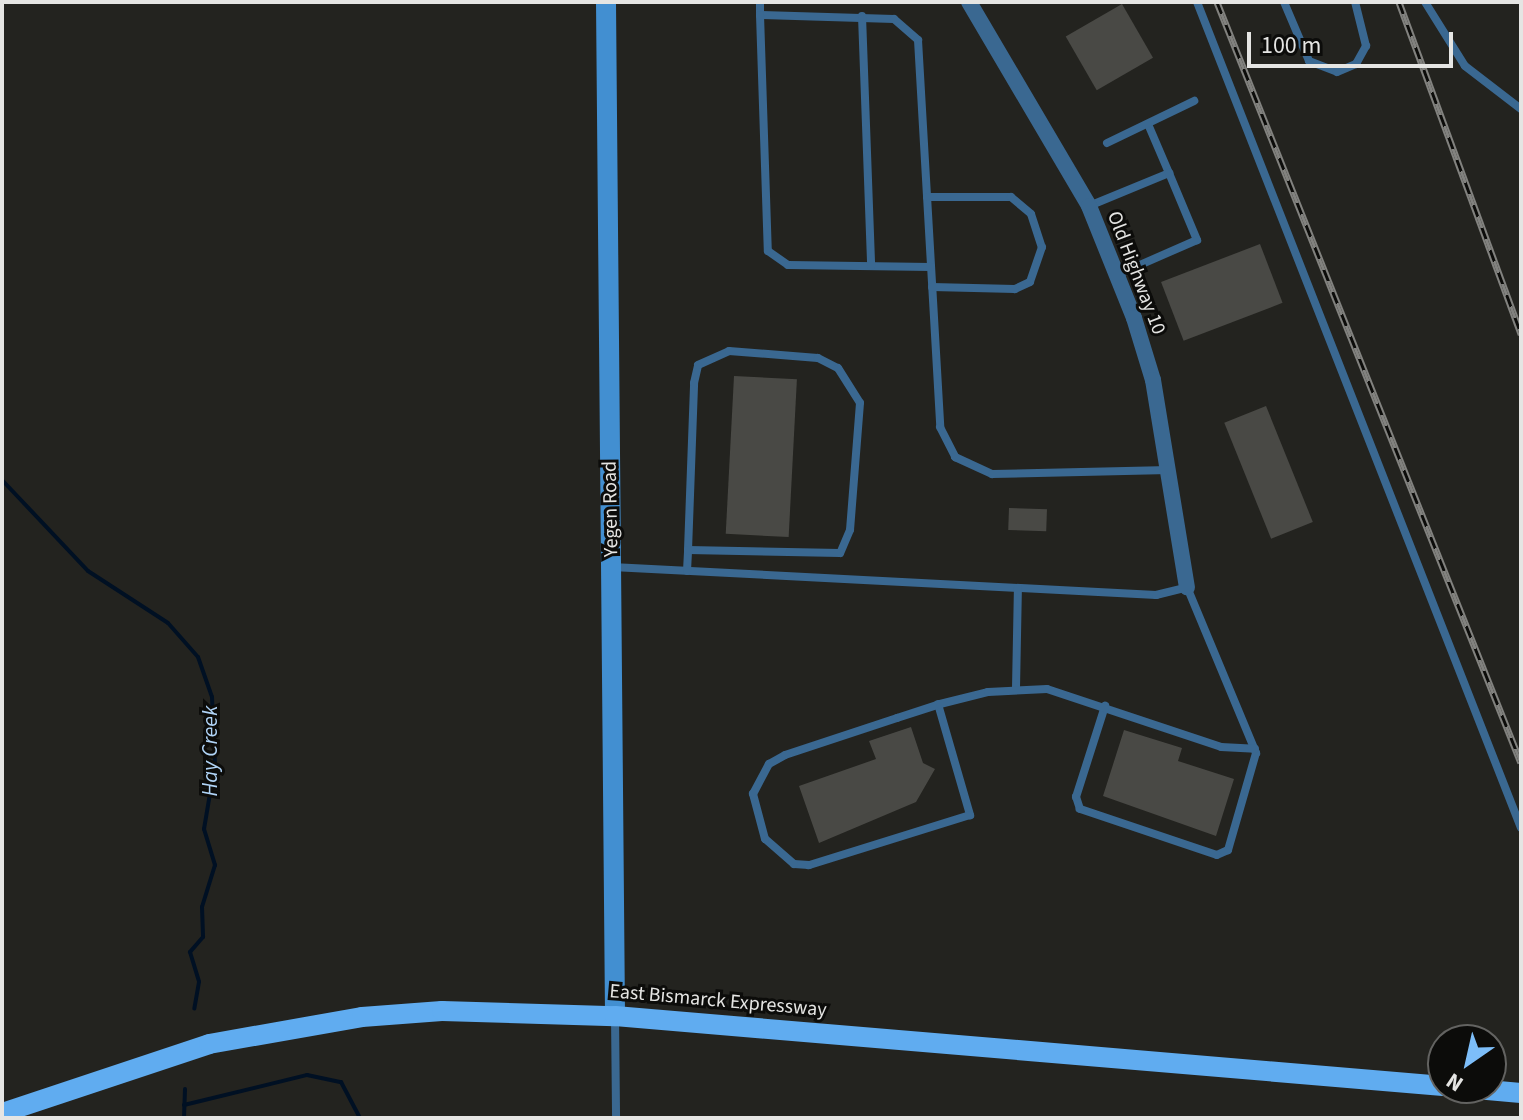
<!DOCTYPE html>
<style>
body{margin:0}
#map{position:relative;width:1523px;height:1120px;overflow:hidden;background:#23231f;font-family:"Source Sans 3",sans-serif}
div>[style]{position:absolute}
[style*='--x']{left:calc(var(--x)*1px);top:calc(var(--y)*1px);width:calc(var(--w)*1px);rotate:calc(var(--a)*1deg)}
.stream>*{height:4px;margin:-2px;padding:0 2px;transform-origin:2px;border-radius:2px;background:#001023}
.building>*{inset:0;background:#494945;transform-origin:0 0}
.lane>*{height:8px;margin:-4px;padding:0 4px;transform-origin:4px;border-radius:4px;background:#3a6891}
.street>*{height:16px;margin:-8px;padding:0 8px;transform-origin:8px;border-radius:8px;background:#3a6891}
.secondary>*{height:20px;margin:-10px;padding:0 10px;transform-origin:10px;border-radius:10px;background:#428fd1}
.primary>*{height:20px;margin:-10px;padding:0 10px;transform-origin:10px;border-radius:10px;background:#60acf0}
.rail>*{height:7px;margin-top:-3.5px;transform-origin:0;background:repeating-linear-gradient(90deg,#0c0c0a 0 12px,#82827f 0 24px);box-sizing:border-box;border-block:2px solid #82827f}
span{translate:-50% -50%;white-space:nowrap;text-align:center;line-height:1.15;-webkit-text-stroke:6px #0c0c0a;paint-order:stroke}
.street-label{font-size:20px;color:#e5e5e3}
.water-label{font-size:22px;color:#b0d4f7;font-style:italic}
.frame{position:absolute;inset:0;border:4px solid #e5e5e3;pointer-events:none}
.north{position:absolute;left:1427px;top:1024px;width:80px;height:80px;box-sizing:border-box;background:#0c0c0a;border:2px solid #636361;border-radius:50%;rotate:214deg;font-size:22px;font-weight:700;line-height:32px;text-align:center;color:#e5e5e3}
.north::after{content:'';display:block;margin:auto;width:28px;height:36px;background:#7dbef9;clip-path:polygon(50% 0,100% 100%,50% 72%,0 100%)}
.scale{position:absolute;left:1247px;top:32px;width:206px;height:36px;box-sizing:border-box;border:4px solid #e5e5e3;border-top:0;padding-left:10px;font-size:24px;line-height:28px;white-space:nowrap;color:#e5e5e3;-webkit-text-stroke:6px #0c0c0a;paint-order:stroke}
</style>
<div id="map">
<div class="stream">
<i style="--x:2;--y:480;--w:125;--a:46.6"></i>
<i style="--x:88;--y:571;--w:95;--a:33"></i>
<i style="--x:168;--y:623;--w:45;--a:48.6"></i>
<i style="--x:198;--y:657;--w:42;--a:70.7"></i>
<i style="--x:212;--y:697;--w:67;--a:87.4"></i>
<i style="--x:215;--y:764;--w:66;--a:99.6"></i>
<i style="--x:204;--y:829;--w:38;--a:73"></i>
<i style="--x:215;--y:865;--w:44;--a:107.2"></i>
<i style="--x:202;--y:907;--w:30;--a:88"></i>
<i style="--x:203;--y:937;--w:20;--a:131"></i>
<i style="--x:190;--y:952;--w:31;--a:73"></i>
<i style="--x:199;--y:982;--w:27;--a:100"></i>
<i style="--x:184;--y:1105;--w:127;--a:-13.7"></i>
<i style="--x:307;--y:1075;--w:35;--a:12"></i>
<i style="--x:341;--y:1082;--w:41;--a:62.2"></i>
<i style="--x:184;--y:1118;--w:29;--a:-88"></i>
</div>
<div class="building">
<i style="left:1122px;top:4px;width:62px;height:65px;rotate:60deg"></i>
<i style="left:1260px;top:244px;width:63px;height:106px;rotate:69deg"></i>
<i style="left:734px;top:376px;width:63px;height:158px;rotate:3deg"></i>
<i style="left:1266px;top:406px;width:125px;height:45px;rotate:68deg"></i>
<i style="left:1009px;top:508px;width:38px;height:22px;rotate:2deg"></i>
<i style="clip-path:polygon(911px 727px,923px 763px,935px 769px,916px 802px,819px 843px,799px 786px,876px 759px,869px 741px)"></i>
<i style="clip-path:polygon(1124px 730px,1182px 748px,1178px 761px,1234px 779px,1216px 836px,1103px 796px)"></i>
</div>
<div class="lane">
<i style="--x:760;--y:2;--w:13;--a:90"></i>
<i style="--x:760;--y:15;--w:134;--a:1.7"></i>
<i style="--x:894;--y:19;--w:32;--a:41"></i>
<i style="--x:918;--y:40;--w:388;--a:86.7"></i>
<i style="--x:940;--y:427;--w:34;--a:63"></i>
<i style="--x:955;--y:457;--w:41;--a:24.7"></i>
<i style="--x:992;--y:474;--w:177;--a:-1.3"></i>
<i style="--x:1197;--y:2;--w:887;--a:68.58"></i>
<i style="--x:1284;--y:2;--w:64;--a:67"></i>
<i style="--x:1309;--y:61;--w:30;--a:21"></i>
<i style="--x:1337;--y:72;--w:21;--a:-23"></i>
<i style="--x:1356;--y:64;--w:21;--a:-61"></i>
<i style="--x:1366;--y:46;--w:45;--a:-104"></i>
<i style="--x:1425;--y:2;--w:75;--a:58"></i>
<i style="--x:1465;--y:66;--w:71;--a:37.5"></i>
<i style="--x:760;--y:15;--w:236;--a:88.1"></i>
<i style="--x:768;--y:251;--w:24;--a:35"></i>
<i style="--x:788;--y:265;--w:143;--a:0.8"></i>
<i style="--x:862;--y:16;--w:250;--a:87.9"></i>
<i style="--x:1148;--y:124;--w:53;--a:66.8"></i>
<i style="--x:1107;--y:143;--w:97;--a:-25.8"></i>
<i style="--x:927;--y:197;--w:84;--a:0"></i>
<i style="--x:1011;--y:197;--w:26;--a:40"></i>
<i style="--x:1031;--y:214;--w:35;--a:72"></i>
<i style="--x:1042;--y:247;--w:37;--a:109"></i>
<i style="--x:1030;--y:282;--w:17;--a:155"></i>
<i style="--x:1015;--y:289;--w:83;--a:-178.6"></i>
<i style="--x:1089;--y:206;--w:87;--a:-22.4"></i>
<i style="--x:1169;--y:173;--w:73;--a:67.3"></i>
<i style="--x:1197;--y:240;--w:87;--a:156.4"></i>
<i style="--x:612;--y:567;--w:545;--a:2.95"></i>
<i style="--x:1156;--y:595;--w:32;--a:-14"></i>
<i style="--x:1187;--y:587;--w:180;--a:67.4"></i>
<i style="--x:1256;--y:753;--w:101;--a:106.1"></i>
<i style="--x:1228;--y:850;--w:12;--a:156"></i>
<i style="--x:1217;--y:855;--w:145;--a:-161.4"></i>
<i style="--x:1080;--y:809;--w:13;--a:-108"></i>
<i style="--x:1076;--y:797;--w:96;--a:-72.3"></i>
<i style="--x:687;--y:571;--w:21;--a:-87"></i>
<i style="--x:688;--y:550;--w:167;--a:-87.9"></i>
<i style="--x:694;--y:383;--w:18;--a:-77"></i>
<i style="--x:698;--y:365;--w:34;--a:-24"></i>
<i style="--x:729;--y:351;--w:89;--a:4.5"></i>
<i style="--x:818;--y:358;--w:22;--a:27"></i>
<i style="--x:838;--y:368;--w:41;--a:57.8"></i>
<i style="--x:860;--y:403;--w:127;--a:94.5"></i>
<i style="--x:850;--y:530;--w:25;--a:113"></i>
<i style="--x:840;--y:553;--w:152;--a:-178.9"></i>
<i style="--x:1016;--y:688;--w:100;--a:-88.9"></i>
<i style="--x:938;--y:704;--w:116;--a:73.9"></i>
<i style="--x:970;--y:815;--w:169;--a:162.7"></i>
<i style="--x:809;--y:865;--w:15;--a:-176"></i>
<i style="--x:794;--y:864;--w:38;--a:-139"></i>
<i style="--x:765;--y:839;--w:47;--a:-104.9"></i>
<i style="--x:753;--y:794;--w:34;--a:-62"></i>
<i style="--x:769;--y:764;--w:18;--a:-29"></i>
<i style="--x:785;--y:755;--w:118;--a:-18.3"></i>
<i style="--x:897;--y:718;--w:45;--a:-18"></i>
<i style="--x:940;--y:704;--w:49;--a:-14"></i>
<i style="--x:988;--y:692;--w:59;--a:-2.9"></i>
<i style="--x:1047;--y:689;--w:183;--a:18.4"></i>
<i style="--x:1221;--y:747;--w:34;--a:3"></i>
<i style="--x:615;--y:1016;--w:102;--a:89.4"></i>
</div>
<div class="street">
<i style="--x:969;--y:2;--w:237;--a:59.5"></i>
<i style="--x:1089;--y:206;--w:121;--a:68.1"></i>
<i style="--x:1134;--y:318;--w:65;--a:73"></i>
<i style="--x:1153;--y:380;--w:210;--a:80.7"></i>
</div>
<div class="secondary">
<i style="--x:606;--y:2;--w:1014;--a:89.49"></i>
</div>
<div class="primary">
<i style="--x:1465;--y:1088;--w:56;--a:5.1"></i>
<i style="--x:2;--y:1113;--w:218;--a:-18.4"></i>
<i style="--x:209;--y:1044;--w:155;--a:-10"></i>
<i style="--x:362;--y:1017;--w:80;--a:-4.3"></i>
<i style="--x:442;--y:1011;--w:173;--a:1.7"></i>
<i style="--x:615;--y:1016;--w:831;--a:4.83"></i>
</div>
<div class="rail">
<i style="--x:1217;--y:2;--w:819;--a:68.22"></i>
<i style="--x:1399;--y:2;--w:354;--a:69.8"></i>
</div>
<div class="street-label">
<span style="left:1136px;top:273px;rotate:69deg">Old Highway 10</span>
<span style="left:611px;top:509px;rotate:-91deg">Yegen Road</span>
<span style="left:718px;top:1001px;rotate:5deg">East Bismarck Expressway</span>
</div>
<div class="water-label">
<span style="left:211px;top:751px;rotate:-90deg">Hay Creek</span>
</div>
<div class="frame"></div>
<div class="north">N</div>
<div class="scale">100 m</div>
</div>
